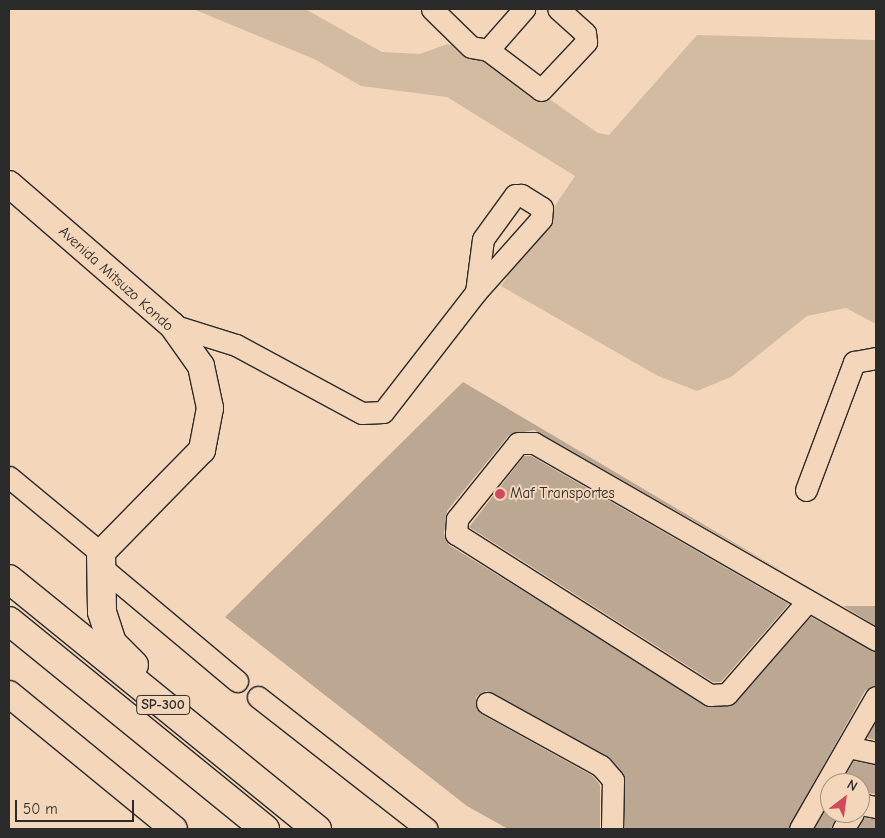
<!DOCTYPE html>
<style>
body{margin:0}
#map{position:relative;width:885px;height:838px;overflow:hidden;background:#f4d7ba;font-family:"Comic Neue",sans-serif}
div>[style]{position:absolute}
[style*='--x']{left:calc(var(--x)*1px);top:calc(var(--y)*1px);width:calc(var(--w)*1px);rotate:calc(var(--a)*1deg)}
.green>*{inset:0;background:#d3bba2}
.building>*{inset:0;background:#bca792}
.roads{filter:drop-shadow(1px 0 #2b2b2b) drop-shadow(-1px 0 #2b2b2b) drop-shadow(0 1px #2b2b2b) drop-shadow(0 -1px #2b2b2b)}
.minor>*{height:21px;margin:-10.5px;padding:0 10.5px;transform-origin:10.5px;border-radius:10.5px;background:#f4d7ba}
.major>*{height:26px;margin:-13px;padding:0 13px;transform-origin:13px;border-radius:13px;background:#f4d7ba}
.highway>*{height:28px;margin:-14px;padding:0 14px;transform-origin:14px;border-radius:14px;background:#f4d7ba}
.dots>*{width:14px;height:14px;translate:-50% -50%;box-sizing:border-box;border:2px solid #f4d7ba;border-radius:50%}
span{translate:-50% -50%;white-space:nowrap;text-align:center;line-height:1.15;-webkit-text-stroke:4px #f4d7ba;paint-order:stroke}
.shield-label span{padding:1px 4px;background:#f4d7ba;border:1px solid;border-radius:4px;-webkit-text-stroke-width:0}
.shield-label{font-size:14px;color:#2b2b2b;font-weight:700}
.street-label{font-size:15px;color:#2b2b2b}
.poi-label{font-size:15px;color:#2b2b2b}
.left{translate:0 -50%;text-align:left}
.frame{position:absolute;inset:0;border:10px solid #2b2b2b;pointer-events:none}
.north{position:absolute;left:820px;top:773px;width:50px;height:50px;box-sizing:border-box;background:#f4d7ba;border:1px solid #a49281;border-radius:50%;rotate:30deg;font-size:14px;font-weight:700;line-height:20px;text-align:center;color:#2b2b2b}
.north::after{content:'';display:block;margin:auto;width:18px;height:22px;background:#d1495b;clip-path:polygon(50% 0,100% 100%,50% 72%,0 100%)}
.scale{position:absolute;left:15px;top:800px;width:119px;height:22px;box-sizing:border-box;border:2px solid #2b2b2b;border-top:0;padding-left:6px;font-size:15px;line-height:18px;white-space:nowrap;color:#2b2b2b;-webkit-text-stroke:4px #f4d7ba;paint-order:stroke}
</style>
<div id="map">
<div class="green">
<i style="clip-path:polygon(193px 9px,305px 9px,382px 52px,420px 54px,447px 44px,479px 50px,598px 133px,609px 135px,697px 35px,876px 40px,876px 324px,846px 308px,807px 316px,731px 377px,697px 391px,658px 376px,501px 286px,575px 176px,447px 97px,361px 86px,314px 59px)"></i>
</div>
<div class="building">
<i style="clip-path:polygon(463px 382px,789px 575px,534px 430px,509px 435px,447px 511px,444px 533px,449px 545px,710px 707px,736px 702px,811px 617px,876px 652px,876px 685px,865px 691px,788px 829px,624px 829px,625px 780px,610px 758px,486px 691px,476px 697px,481px 714px,593px 776px,600px 785px,600px 829px,508px 829px,467px 806px,225px 617px)"></i>
<i style="clip-path:polygon(524px 456px,531px 456px,789px 604px,721px 682px,713px 682px,469px 527px)"></i>
<i style="clip-path:polygon(843px 606px,876px 606px,876px 626px)"></i>
<i style="clip-path:polygon(876px 722px,876px 740px,867px 738px)"></i>
<i style="clip-path:polygon(854px 761px,876px 765px,876px 794px,860px 792px,860px 783px,841px 783px)"></i>
<i style="clip-path:polygon(830px 802px,830px 813px,838px 813px,831px 829px,814px 829px)"></i>
<i style="clip-path:polygon(864px 818px,876px 819px,876px 829px,858px 829px)"></i>
</div>
<div class="roads">
<div class="minor">
<i style="--x:432;--y:9;--w:54;--a:44.3"></i>
<i style="--x:471;--y:47;--w:17;--a:10"></i>
<i style="--x:488;--y:50;--w:66;--a:37"></i>
<i style="--x:541;--y:90;--w:66;--a:-46.8"></i>
<i style="--x:586;--y:42;--w:9;--a:-96"></i>
<i style="--x:585;--y:33;--w:36;--a:-138"></i>
<i style="--x:488;--y:50;--w:55;--a:-48.7"></i>
<i style="--x:172;--y:325;--w:67;--a:17.4"></i>
<i style="--x:236;--y:345;--w:143;--a:28.4"></i>
<i style="--x:362;--y:413;--w:21;--a:-3"></i>
<i style="--x:383;--y:412;--w:152;--a:-52.2"></i>
<i style="--x:476;--y:292;--w:98;--a:-48.3"></i>
<i style="--x:541;--y:219;--w:11;--a:-85"></i>
<i style="--x:542;--y:208;--w:25;--a:-148"></i>
<i style="--x:521;--y:195;--w:6;--a:180"></i>
<i style="--x:515;--y:195;--w:54;--a:126"></i>
<i style="--x:483;--y:239;--w:53;--a:97.5"></i>
<i style="--x:9;--y:477;--w:119;--a:39.6"></i>
<i style="--x:806;--y:490;--w:137;--a:-69.4"></i>
<i style="--x:854;--y:362;--w:22;--a:-10"></i>
<i style="--x:100;--y:566;--w:179;--a:40"></i>
<i style="--x:806;--y:603;--w:121;--a:131"></i>
<i style="--x:727;--y:694;--w:17;--a:177"></i>
<i style="--x:710;--y:695;--w:301;--a:-147.6"></i>
<i style="--x:456;--y:534;--w:15;--a:-86"></i>
<i style="--x:457;--y:519;--w:97;--a:-51.2"></i>
<i style="--x:518;--y:443;--w:16;--a:0"></i>
<i style="--x:534;--y:443;--w:395;--a:29.9"></i>
<i style="--x:258;--y:697;--w:214;--a:38"></i>
<i style="--x:487;--y:703;--w:130;--a:28.9"></i>
<i style="--x:601;--y:766;--w:18;--a:49"></i>
<i style="--x:613;--y:780;--w:49;--a:91.2"></i>
<i style="--x:848;--y:747;--w:29;--a:12"></i>
<i style="--x:860;--y:804;--w:16;--a:11"></i>
<i style="--x:800;--y:829;--w:152;--a:-60.1"></i>
<i style="--x:843;--y:829;--w:19;--a:-58"></i>
</div>
<div class="major">
<i style="--x:9;--y:184;--w:216;--a:40.9"></i>
<i style="--x:172;--y:325;--w:50;--a:54.7"></i>
<i style="--x:201;--y:366;--w:43;--a:77.9"></i>
<i style="--x:210;--y:408;--w:43;--a:100.8"></i>
<i style="--x:202;--y:450;--w:144;--a:134.4"></i>
<i style="--x:9;--y:694;--w:213;--a:39.3"></i>
</div>
<div class="highway">
<i style="--x:101;--y:553;--w:59;--a:89"></i>
<i style="--x:102;--y:612;--w:33;--a:72"></i>
<i style="--x:112;--y:643;--w:31;--a:45"></i>
<i style="--x:9;--y:579;--w:397;--a:39.1"></i>
<i style="--x:9;--y:621;--w:330;--a:39.1"></i>
</div>
</div>
<div class="dots">
<i style="left:500px;top:494px;background:#d1495b"></i>
</div>
<div class="shield-label">
<span style="left:163px;top:705px">SP-300</span>
</div>
<div class="street-label">
<span style="left:116px;top:279px;rotate:42deg">Avenida Mitsuzo Kondo</span>
</div>
<div class="poi-label">
<span class="left" style="left:510px;top:494px">Maf Transportes</span>
</div>
<div class="frame"></div>
<div class="north">N</div>
<div class="scale">50 m</div>
</div>
